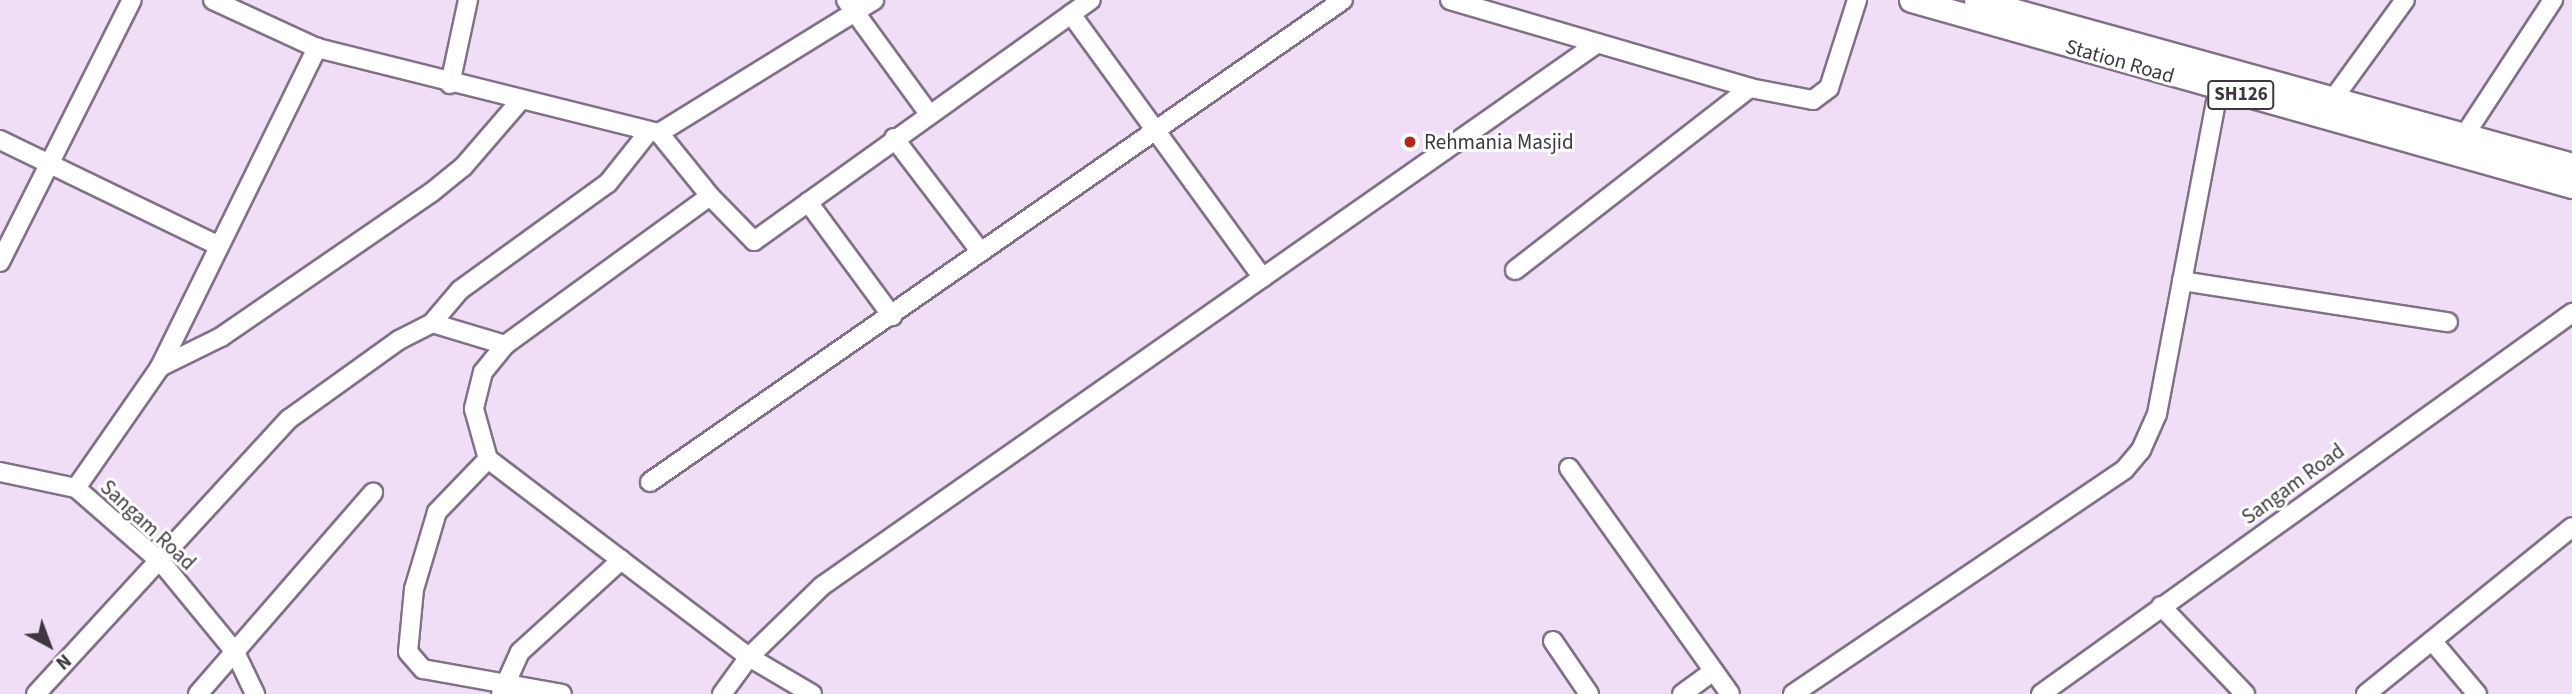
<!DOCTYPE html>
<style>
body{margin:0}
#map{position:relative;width:2572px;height:694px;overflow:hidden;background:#f0def6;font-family:"Source Sans 3",sans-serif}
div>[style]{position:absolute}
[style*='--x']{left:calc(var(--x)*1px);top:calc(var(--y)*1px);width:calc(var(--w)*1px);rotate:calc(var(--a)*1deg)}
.roads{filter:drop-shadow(2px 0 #817186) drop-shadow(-2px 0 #817186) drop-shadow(0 2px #817186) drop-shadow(0 -2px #817186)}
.minor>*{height:18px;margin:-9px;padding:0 9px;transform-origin:9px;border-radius:9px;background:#fff}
.major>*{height:23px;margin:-11.5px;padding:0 11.5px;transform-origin:11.5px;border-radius:11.5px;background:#fff}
.dots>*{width:19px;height:19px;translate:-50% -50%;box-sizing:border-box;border:4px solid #fff;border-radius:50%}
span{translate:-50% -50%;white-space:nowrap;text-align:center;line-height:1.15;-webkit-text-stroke:6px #fff;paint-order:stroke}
.shield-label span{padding:2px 5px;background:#fff;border:2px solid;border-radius:5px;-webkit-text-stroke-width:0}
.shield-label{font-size:19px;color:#3e3740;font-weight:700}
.street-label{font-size:21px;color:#3e3740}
.poi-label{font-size:21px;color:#3e3740}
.left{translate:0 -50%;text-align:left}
.north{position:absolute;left:14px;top:610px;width:70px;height:70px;-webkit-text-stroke:5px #fff;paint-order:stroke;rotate:139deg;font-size:19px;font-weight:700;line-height:28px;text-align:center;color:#3e3740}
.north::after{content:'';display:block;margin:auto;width:24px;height:32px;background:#3e3740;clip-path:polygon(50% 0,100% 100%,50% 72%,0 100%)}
</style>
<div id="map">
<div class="roads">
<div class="minor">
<i style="--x:213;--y:0;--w:115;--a:24.8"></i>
<i style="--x:846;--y:0;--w:141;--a:53.9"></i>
<i style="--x:1450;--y:0;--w:313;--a:16.3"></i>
<i style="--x:1750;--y:88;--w:64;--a:10.8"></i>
<i style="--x:1813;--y:100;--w:20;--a:-37"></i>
<i style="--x:1829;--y:88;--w:92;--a:-72.3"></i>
<i style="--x:1071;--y:14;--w:326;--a:54"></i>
<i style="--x:450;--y:84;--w:86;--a:-77.9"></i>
<i style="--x:2333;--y:99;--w:122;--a:-54"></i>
<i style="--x:659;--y:133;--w:81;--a:51"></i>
<i style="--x:2464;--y:136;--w:163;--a:-56.8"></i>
<i style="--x:894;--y:138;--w:143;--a:52.7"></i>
<i style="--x:0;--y:140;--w:241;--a:25.8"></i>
<i style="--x:808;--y:202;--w:142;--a:53.6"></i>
<i style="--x:0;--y:262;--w:293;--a:-63.3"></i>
<i style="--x:1515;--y:270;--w:297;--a:-37.8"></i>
<i style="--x:2182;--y:281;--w:269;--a:8.8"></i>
<i style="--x:432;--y:323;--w:43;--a:-49.7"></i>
<i style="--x:460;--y:290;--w:183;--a:-35.9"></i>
<i style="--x:608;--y:183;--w:63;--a:-51.5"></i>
<i style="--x:505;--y:345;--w:35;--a:129"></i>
<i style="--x:483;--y:372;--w:38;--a:104"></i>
<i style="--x:474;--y:409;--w:52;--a:74.4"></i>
<i style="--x:488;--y:459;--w:328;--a:37.2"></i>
<i style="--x:749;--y:657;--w:73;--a:30.4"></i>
<i style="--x:160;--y:367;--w:68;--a:-26.2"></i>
<i style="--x:221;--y:337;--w:256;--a:-34.5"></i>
<i style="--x:432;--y:192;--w:40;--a:-39"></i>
<i style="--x:463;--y:167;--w:87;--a:-49.2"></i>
<i style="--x:488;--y:459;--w:74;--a:133.9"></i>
<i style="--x:437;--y:512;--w:80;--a:106.6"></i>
<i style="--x:414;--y:589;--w:63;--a:95.4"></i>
<i style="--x:408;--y:652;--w:23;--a:49"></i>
<i style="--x:423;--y:669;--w:141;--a:10.2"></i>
<i style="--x:1569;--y:468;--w:277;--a:54.5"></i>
<i style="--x:0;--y:472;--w:78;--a:11.9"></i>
<i style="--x:76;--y:488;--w:114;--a:41.1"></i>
<i style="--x:162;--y:563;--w:115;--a:50.6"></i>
<i style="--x:235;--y:652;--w:47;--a:64.5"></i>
<i style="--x:650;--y:482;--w:844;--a:-34.82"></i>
<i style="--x:76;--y:488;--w:147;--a:-55.2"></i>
<i style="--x:160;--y:367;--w:356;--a:-63.8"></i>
<i style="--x:317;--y:48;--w:352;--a:14"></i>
<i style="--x:659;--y:133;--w:253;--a:-31.7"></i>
<i style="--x:2161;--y:606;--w:122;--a:46.3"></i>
<i style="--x:1553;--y:641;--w:64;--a:55.8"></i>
<i style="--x:2434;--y:643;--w:67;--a:49.9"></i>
<i style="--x:36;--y:694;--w:374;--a:-47.4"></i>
<i style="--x:289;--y:419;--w:135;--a:-35.7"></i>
<i style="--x:399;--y:340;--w:37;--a:-27"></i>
<i style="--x:432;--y:323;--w:76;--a:16.8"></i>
<i style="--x:505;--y:345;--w:253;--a:-36"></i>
<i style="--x:710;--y:196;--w:63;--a:45.6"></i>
<i style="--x:754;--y:241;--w:414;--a:-35.6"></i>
<i style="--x:198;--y:694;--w:267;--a:-49"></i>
<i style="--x:501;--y:694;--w:46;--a:-65.7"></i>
<i style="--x:520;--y:652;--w:137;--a:-42.3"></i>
<i style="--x:722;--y:694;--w:46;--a:-53.9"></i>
<i style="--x:749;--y:657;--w:102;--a:-44.2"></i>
<i style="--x:822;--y:586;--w:944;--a:-34.99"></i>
<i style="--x:1682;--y:694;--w:39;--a:-36"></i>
<i style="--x:1793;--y:694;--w:401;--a:-34.1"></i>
<i style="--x:2125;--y:469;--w:25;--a:-50"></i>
<i style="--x:2141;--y:450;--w:39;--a:-66"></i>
<i style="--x:2157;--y:414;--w:344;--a:-79.3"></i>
<i style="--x:2041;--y:694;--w:654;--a:-35.66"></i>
<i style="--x:2366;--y:694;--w:265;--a:-39"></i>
</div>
<div class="major">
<i style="--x:1911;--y:0;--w:687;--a:15.72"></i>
<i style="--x:1976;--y:0;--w:618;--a:15.47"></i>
</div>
</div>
<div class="dots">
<i style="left:1410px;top:142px;background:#b5271a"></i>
</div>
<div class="shield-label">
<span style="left:2241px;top:95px">SH126</span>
</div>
<div class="street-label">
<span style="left:2120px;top:61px;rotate:16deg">Station Road</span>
<span style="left:2293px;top:484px;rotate:-36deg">Sangam Road</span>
<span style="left:148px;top:525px;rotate:43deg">Sangam Road</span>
</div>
<div class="poi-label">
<span class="left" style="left:1424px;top:142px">Rehmania Masjid</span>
</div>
<div class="north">N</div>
</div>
